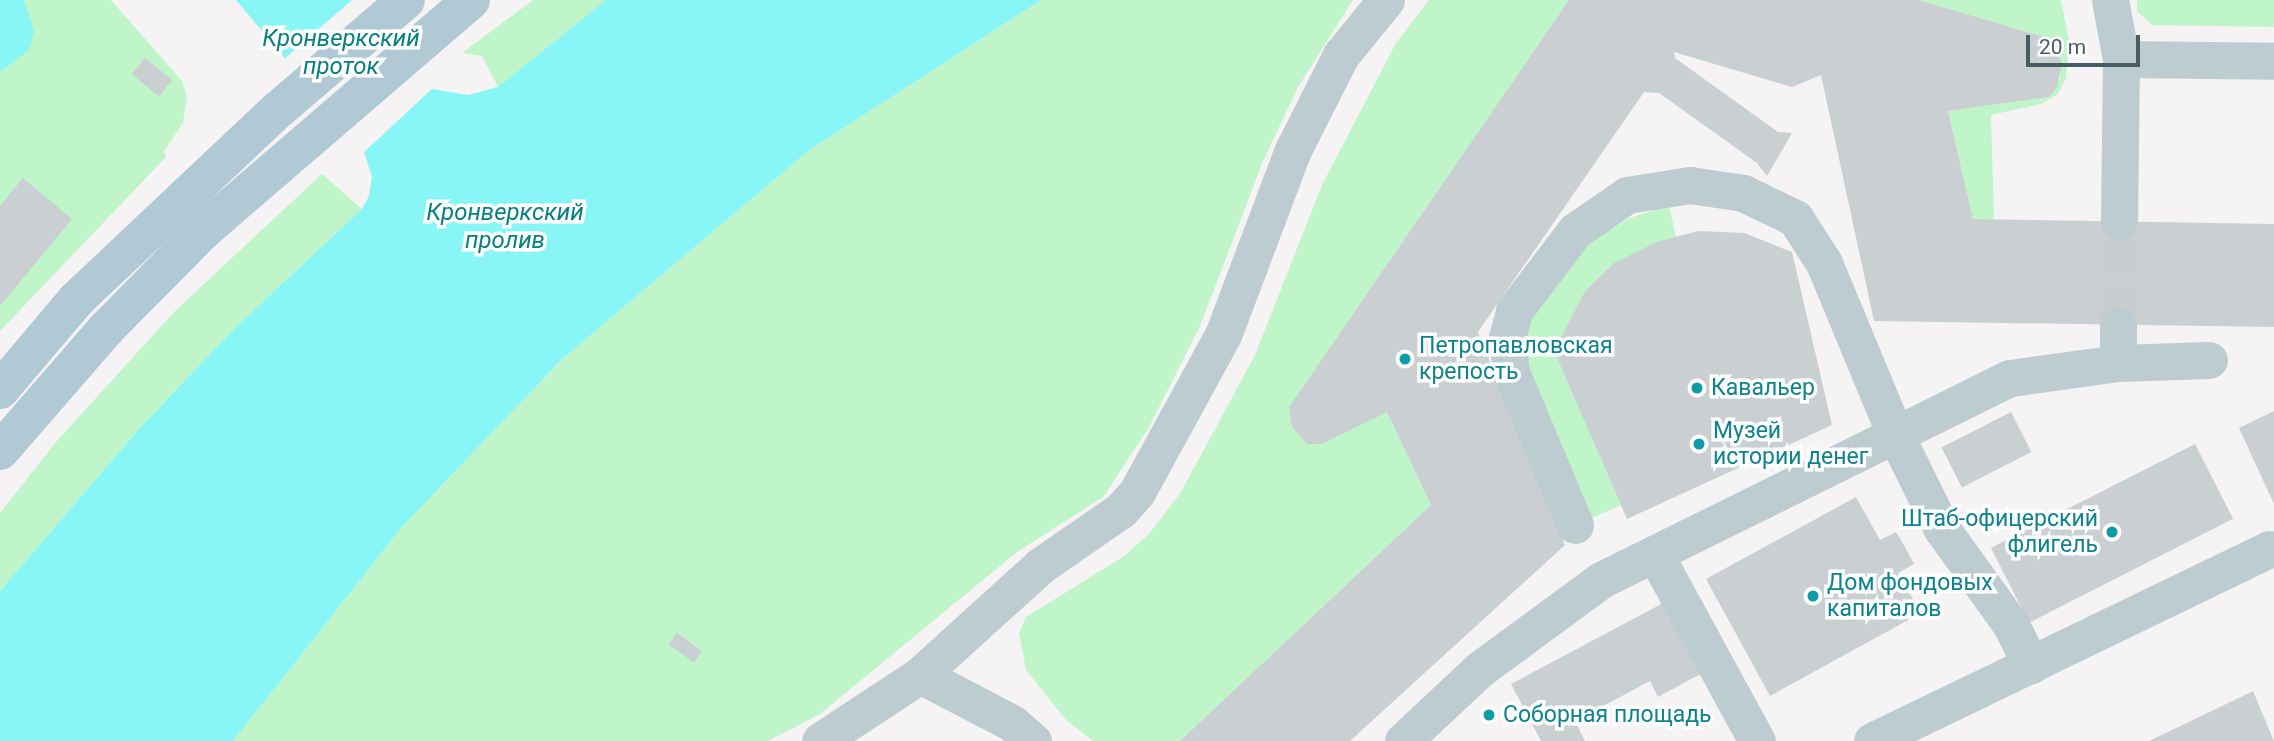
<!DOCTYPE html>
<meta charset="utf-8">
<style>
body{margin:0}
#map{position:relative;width:2274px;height:741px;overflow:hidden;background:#f5f3f3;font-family:Roboto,sans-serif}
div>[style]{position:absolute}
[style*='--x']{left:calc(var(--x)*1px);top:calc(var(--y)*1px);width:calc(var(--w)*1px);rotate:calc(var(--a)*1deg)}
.green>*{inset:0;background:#bff5c9}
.water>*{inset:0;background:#88f6f6}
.pier>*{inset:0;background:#f5f3f3}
.building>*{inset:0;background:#cacfd2;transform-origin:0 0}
.minor-tunnel>*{height:37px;margin-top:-18.5px;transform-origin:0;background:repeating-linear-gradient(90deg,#cacdcf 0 37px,transparent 0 55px)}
.minor>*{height:37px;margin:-18.5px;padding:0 18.5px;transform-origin:18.5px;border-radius:18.5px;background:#bdccd0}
.major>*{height:38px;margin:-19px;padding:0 19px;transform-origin:19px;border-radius:19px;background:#b0c9d4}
.dots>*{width:19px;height:19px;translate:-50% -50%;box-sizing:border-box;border:4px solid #fff;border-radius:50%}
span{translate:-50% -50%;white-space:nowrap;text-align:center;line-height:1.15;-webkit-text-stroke:7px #fff;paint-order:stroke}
.culture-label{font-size:23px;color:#0d838f}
.left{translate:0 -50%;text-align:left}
.right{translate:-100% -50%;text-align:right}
.water-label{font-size:24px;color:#068081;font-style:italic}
.scale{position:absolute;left:2026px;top:35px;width:114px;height:32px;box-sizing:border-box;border:4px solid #485c63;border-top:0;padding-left:9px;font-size:21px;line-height:24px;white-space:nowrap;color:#485c63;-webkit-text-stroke:5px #fff;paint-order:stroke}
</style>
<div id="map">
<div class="green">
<i style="clip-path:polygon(0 0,111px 0,182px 81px,187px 95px,183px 123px,164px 151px,166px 157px,0 331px)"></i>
<i style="clip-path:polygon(533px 0,606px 0,498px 87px,482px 56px,462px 53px)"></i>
<i style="clip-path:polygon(1041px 0,1353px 0,1298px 87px,1263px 161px,1200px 326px,1148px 429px,1103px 497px,1017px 552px,820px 714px,768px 741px,233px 741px,401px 528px,561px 360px,808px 151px)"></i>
<i style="clip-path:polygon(1429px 0,1569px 0,1289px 407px,1292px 427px,1308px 444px,1387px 412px,1431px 505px,1180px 741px,1093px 741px,1066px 720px,1026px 670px,1019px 633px,1026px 617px,1123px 557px,1149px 534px,1181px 492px,1255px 355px,1322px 185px,1396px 43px)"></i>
<i style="clip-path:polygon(1919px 0,2061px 0,2069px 42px,2066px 78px,2058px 94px,2041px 104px,1991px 115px,1994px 219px,1973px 219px,1948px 111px,2049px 97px,2060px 78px,2059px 54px,2041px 36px)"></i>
<i style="clip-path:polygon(2137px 0,2274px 0,2274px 27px,2152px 25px,2137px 11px)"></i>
<i style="clip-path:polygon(322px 174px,362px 209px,234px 329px,139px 429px,0 591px,0 513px,56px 442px,175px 311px)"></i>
<i style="clip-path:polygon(1669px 205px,1676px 237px,1614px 263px,1585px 291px,1554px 351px,1621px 505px,1592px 518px,1528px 373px,1524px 346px,1530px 318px,1553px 281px,1592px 240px,1630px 218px)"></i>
</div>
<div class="water">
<i style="clip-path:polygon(0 0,24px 0,34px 31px,29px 50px,0 72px)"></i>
<i style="clip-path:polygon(236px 0,357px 0,432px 89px,468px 95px,498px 87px,606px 0,1041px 0,808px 151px,561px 360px,401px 528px,233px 741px,0 741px,0 591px,139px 429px,234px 329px,362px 209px,369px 196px,372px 177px,364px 152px)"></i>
</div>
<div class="pier">
<i style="clip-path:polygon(352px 0,362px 0,435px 86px,361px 155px,282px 61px)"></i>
</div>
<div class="building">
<i style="clip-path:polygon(1569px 0,1919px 0,2041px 36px,2052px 43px,2062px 63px,2057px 87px,2049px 97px,1948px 111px,1973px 219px,2274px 224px,2274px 327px,1874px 321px,1821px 75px,1792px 87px,1674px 52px,1675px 58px,1778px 132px,1792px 133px,1767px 176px,1757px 163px,1659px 93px,1644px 92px,1478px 332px,1565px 545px,1350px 741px,1180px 741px,1431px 505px,1387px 412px,1322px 444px,1307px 444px,1292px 427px,1289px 407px)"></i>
<i style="left:145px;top:58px;width:35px;height:21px;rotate:39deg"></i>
<i style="clip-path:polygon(23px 178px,72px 219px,0 306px,0 206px)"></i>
<i style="clip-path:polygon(1698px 231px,1744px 233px,1792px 252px,1832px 425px,1627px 519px,1554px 351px,1585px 291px,1614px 263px,1657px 242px)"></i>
<i style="clip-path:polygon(2274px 411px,2274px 504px,2239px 428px)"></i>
<i style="left:2011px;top:412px;width:45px;height:78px;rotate:63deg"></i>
<i style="left:2195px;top:444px;width:84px;height:229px;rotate:63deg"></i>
<i style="clip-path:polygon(1856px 497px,1880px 540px,1896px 532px,1905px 547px,1914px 564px,1898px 573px,1921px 613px,1770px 696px,1706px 579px)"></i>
<i style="clip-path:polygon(1667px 601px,1704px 672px,1658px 697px,1650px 681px,1575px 721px,1585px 741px,1541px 741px,1511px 684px)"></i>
<i style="left:677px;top:633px;width:31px;height:14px;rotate:36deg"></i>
<i style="clip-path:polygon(2253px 691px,2274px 741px,2149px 741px,2220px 707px)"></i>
</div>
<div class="minor-tunnel">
<i style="--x:2118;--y:325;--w:104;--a:-89.4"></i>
</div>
<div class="minor">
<i style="--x:2110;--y:0;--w:60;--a:79.4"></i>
<i style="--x:2121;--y:59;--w:162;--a:90.7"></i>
<i style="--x:2121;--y:59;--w:153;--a:0.7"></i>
<i style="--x:2118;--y:325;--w:38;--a:90"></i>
<i style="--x:1575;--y:525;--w:166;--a:-112.7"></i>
<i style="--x:1511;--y:372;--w:34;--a:-97"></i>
<i style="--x:1507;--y:338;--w:28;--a:-75"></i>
<i style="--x:1514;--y:311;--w:101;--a:-52.7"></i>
<i style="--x:1575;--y:231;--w:63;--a:-34.7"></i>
<i style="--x:1627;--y:195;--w:64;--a:-9"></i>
<i style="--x:1690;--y:185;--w:54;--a:8.6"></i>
<i style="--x:1743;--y:193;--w:58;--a:25.7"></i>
<i style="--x:1795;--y:218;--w:54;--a:57.2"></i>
<i style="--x:1824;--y:263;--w:185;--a:67.5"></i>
<i style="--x:1895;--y:434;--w:106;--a:63.7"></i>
<i style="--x:1942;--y:529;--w:118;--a:54.3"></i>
<i style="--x:2011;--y:625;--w:45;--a:63.4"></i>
<i style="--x:1655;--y:554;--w:213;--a:61.4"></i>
<i style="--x:920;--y:675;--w:104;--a:27.6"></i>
<i style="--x:1012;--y:723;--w:28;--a:41"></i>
<i style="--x:820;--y:741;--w:120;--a:-33.4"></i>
<i style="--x:920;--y:675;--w:162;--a:-42.2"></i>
<i style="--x:1040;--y:566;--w:98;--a:-34.7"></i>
<i style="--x:1121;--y:510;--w:24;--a:-48"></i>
<i style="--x:1137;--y:492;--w:179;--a:-61.3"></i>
<i style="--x:1223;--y:335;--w:198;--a:-69.3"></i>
<i style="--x:1293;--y:150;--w:106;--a:-63.2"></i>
<i style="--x:1341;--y:55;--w:71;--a:-50.7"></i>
<i style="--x:1403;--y:741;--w:105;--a:-43.1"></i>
<i style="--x:1480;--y:669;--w:150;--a:-36.3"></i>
<i style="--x:1601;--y:580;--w:456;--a:-26.3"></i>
<i style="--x:2010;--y:378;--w:109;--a:-7.9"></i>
<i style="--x:2118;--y:363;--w:91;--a:-1.9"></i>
<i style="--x:1872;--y:741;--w:441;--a:-25.8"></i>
</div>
<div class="major">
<i style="--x:0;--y:390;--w:118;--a:-49.8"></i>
<i style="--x:76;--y:300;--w:279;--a:-43.3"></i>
<i style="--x:279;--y:109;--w:167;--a:-40.6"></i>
<i style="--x:0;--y:451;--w:162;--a:-49"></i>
<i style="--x:106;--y:329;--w:139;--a:-45.3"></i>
<i style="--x:204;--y:230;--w:352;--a:-40.7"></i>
</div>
<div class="dots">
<i style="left:1405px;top:359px;background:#0f9aa8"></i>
<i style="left:1697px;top:388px;background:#0f9aa8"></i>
<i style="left:1699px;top:444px;background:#0f9aa8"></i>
<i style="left:2112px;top:532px;background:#0f9aa8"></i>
<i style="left:1813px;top:596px;background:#0f9aa8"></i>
<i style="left:1489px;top:715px;background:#0f9aa8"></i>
</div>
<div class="culture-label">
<span class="left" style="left:1419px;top:359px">Петропавловская<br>крепость</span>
<span class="left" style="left:1711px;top:388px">Кавальер</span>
<span class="left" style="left:1713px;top:444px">Музей<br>истории денег</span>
<span class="right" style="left:2098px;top:532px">Штаб-офицерский<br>флигель</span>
<span class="left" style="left:1827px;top:596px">Дом фондовых<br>капиталов</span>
<span class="left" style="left:1503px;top:715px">Соборная площадь</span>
</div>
<div class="water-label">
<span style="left:341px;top:53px">Кронверкский<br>проток</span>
<span style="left:505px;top:227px">Кронверкский<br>пролив</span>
</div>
<div class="scale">20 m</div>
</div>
